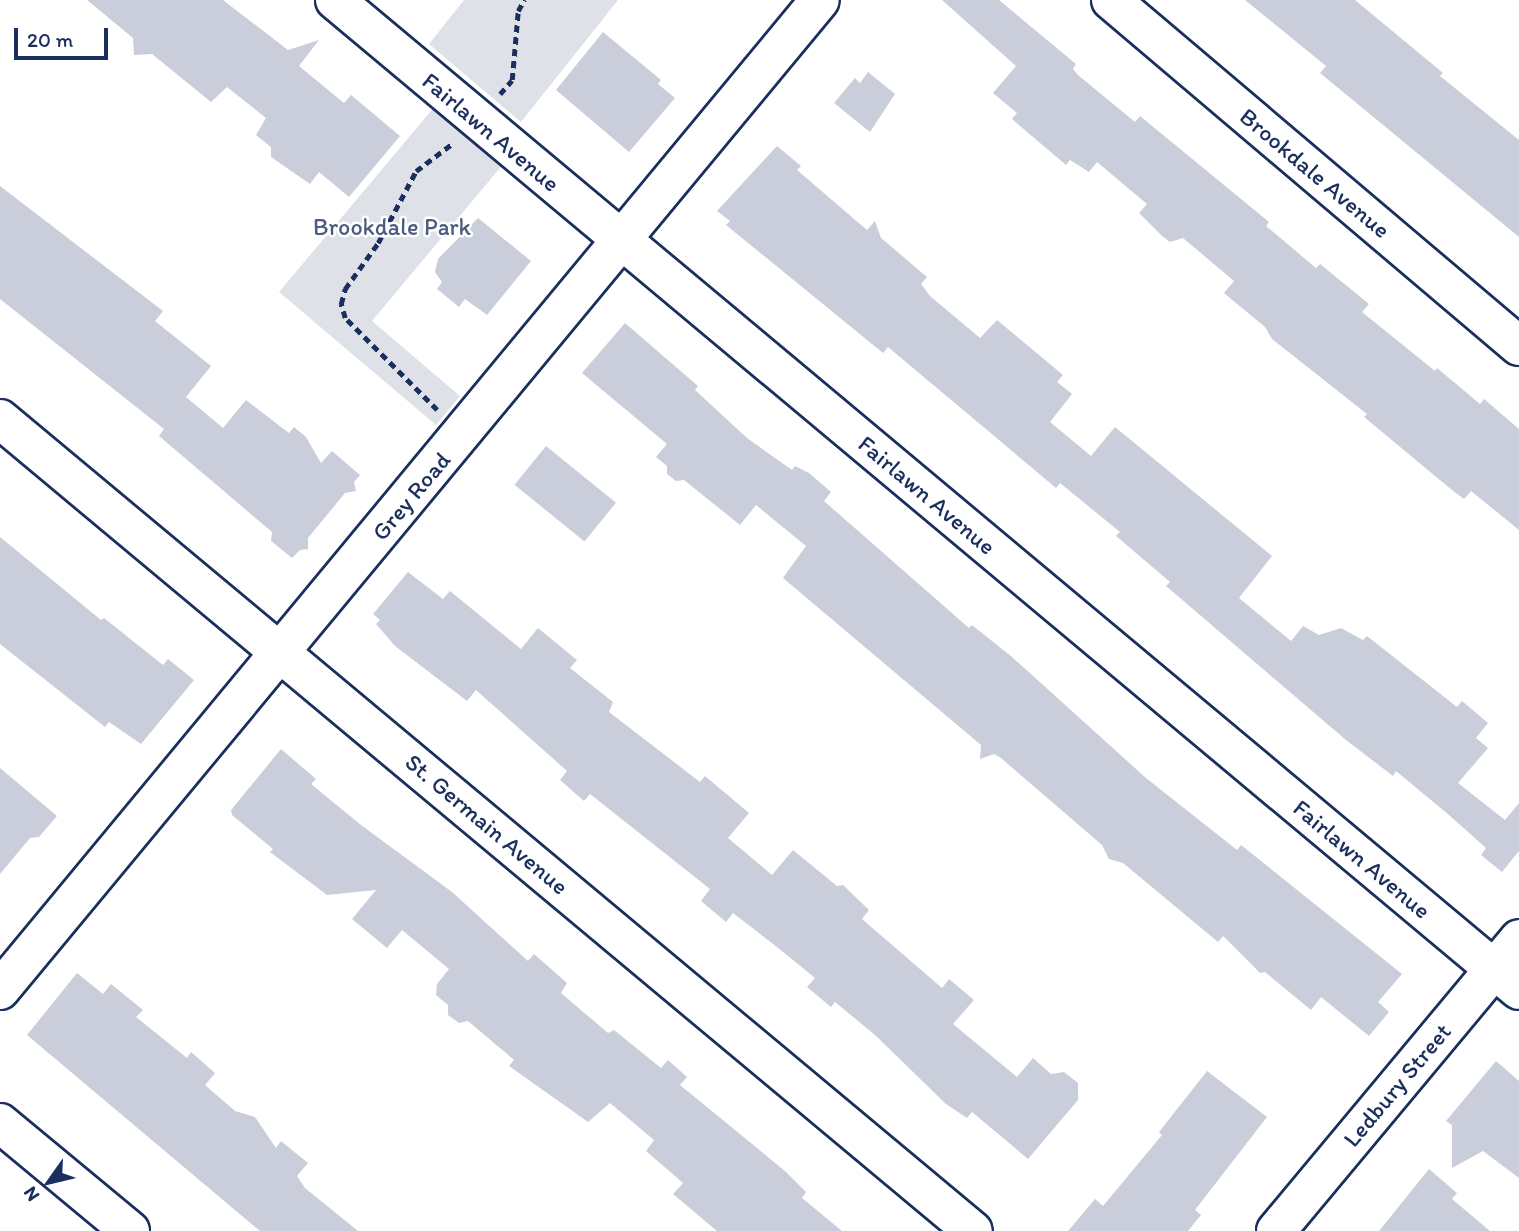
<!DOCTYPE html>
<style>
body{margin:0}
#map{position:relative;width:1519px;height:1231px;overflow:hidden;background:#fff;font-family:Itim,sans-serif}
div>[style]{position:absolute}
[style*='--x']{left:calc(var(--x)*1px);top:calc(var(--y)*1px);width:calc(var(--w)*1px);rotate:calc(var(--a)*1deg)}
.green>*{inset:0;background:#dee1e7}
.building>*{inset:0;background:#caceda;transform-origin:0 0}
.path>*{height:4.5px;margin-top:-2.25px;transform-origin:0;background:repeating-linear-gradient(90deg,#1b2f5e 0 7px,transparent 0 12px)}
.roads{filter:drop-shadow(2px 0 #1b2f5e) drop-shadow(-2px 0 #1b2f5e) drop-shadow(0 2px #1b2f5e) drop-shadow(0 -2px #1b2f5e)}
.minor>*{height:38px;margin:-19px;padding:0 19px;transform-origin:19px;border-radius:19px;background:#fff}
span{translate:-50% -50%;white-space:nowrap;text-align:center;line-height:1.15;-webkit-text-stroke:5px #fff;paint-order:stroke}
.street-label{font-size:24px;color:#1b2f5e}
.park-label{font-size:24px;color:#4c5c80}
.north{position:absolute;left:14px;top:1147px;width:70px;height:70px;-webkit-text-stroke:5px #fff;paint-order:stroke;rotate:236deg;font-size:19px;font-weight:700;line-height:28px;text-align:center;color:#1b2f5e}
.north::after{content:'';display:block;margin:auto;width:24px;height:32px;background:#1b2f5e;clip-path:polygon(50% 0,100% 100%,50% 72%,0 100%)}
.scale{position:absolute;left:14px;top:28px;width:94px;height:32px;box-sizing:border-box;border:4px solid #1b2f5e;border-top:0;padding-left:9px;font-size:21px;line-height:24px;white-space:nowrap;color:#1b2f5e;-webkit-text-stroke:5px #fff;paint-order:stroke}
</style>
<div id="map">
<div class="green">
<i style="clip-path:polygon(464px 0,618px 0,521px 122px,429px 44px)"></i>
<i style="clip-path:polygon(436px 105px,505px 162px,372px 321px,460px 396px,436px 425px,279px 292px)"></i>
</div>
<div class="building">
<i style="clip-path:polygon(87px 0,223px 0,288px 50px,319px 40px,299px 66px,344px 103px,351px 95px,400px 136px,349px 197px,319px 172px,310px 184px,271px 157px,271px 147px,256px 135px,266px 118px,227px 87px,211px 102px,152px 54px,134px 55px,133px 38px)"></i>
<i style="clip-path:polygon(942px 0,999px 0,1076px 64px,1073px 69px,1078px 75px,1135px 122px,1140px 116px,1269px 222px,1266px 226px,1316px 268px,1320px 264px,1369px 304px,1362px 312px,1435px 371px,1437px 368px,1480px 404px,1484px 399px,1519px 429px,1519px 530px,1471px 491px,1464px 499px,1452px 490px,1364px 417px,1367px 414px,1272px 339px,1265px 327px,1224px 293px,1234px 281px,1183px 238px,1170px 242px,1161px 235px,1139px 213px,1147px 204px,1097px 162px,1089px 172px,1070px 160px,1066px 165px,1012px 119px,1017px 113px,993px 93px,1016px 66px)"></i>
<i style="clip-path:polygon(1245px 0,1355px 0,1443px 73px,1440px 76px,1519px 140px,1519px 237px,1320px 73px,1326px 66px)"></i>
<i style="clip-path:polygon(603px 32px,661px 80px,658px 84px,675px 98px,629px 152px,556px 90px)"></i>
<i style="clip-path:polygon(868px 72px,895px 94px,870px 132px,834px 103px,855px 78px,860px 83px)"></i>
<i style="clip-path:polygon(777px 146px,801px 166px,797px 170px,867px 230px,875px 221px,881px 238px,927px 277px,921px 284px,930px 296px,980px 338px,997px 320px,1063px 375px,1057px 382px,1072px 394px,1050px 422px,1091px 456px,1115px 427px,1272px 556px,1239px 598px,1291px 641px,1303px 626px,1319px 635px,1341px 628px,1363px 640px,1367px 636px,1457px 707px,1462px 701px,1488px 723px,1476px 738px,1488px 748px,1458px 783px,1505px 820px,1519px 803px,1519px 851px,1502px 872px,1481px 855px,1486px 848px,1449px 815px,1396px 771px,1393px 776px,1346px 740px,1179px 597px,1166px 586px,1170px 582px,1116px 536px,1120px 532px,1060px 483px,1056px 488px,888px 347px,883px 353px,726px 225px,730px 221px,717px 211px)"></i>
<i style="clip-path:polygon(0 186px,163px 311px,155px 321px,211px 366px,186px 397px,223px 428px,246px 400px,289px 433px,294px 427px,306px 437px,321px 463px,332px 451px,360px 475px,354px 482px,356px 491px,345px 493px,308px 538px,308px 549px,300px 550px,292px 558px,271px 541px,272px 532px,159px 436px,164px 429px,0 299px)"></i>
<i style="clip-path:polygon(478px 218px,531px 261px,487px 315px,465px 299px,459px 307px,437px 289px,442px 282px,435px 272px,438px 259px)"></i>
<i style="clip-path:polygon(625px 323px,698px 386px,695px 390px,747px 438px,792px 470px,795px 466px,809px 473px,831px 492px,824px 501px,969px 628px,972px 625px,1012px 657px,1146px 778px,1237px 850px,1241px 845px,1402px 974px,1378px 1002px,1389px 1012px,1369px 1036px,1321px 997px,1311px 1010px,1265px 972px,1260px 973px,1223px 936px,1218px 942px,1123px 863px,1109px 859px,1102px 845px,1001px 758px,994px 754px,980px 759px,981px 745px,783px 578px,806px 546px,756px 505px,740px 525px,684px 480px,676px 481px,667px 474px,667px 466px,656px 457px,667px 444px,582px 373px)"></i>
<i style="left:546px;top:446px;width:90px;height:50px;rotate:39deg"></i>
<i style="clip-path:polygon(0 537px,101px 620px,104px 618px,163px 665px,168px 659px,194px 680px,141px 744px,109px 722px,105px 727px,0 644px)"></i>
<i style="clip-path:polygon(408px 572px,443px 599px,450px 591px,521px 649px,538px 628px,577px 660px,570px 668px,613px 702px,609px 712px,700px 782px,705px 776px,749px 813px,728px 838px,772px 875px,793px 850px,837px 886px,843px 885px,869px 910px,862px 919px,942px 988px,949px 979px,974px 1000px,953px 1024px,1017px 1077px,1033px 1058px,1051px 1074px,1064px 1072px,1078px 1083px,1078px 1100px,1028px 1159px,972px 1112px,967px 1118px,946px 1104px,875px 1035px,835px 1002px,831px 1007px,807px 987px,815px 978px,777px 947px,733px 913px,726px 922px,701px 901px,710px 889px,590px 794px,584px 801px,560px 780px,567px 771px,476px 690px,467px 701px,395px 646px,376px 624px,380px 620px,373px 614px)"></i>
<i style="clip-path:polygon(281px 749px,316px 779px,311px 784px,361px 825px,452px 892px,528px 961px,534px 954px,567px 983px,561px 993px,608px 1033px,614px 1030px,661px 1068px,668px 1060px,687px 1077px,680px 1085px,785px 1171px,806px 1192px,802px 1198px,842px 1231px,717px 1231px,673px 1194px,683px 1183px,646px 1151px,654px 1140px,610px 1103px,588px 1122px,509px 1066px,514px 1060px,468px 1021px,459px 1023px,448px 1015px,448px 1005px,436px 995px,437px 984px,449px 969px,402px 930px,387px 948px,352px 919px,376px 890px,327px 895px,270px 852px,273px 849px,232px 815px,231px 810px)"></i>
<i style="clip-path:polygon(0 768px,57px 816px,39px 837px,30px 838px,0 874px)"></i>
<i style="clip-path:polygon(77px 973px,103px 994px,111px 984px,143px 1010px,136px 1017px,187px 1058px,191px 1052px,215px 1073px,205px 1085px,235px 1111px,255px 1117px,276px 1148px,281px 1141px,308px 1163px,297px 1176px,305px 1188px,358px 1231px,260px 1231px,27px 1035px)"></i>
<i style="clip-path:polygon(1496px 1061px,1519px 1081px,1519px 1178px,1483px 1151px,1452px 1168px,1452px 1125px,1446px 1121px)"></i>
<i style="clip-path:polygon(1207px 1071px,1267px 1117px,1195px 1210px,1201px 1215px,1188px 1231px,1068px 1231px,1095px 1199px,1103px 1206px,1162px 1135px,1159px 1132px)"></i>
<i style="clip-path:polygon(1429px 1169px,1457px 1193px,1452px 1199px,1490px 1231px,1379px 1231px)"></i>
</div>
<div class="path">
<i style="--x:500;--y:94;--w:18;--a:-49"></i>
<i style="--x:512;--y:80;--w:69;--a:-85"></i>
<i style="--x:518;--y:11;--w:13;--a:-61"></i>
<i style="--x:437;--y:410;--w:130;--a:-135"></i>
<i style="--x:345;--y:318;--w:15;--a:-106"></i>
<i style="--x:341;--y:304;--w:16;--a:-75"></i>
<i style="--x:345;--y:289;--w:57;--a:-54.3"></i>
<i style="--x:378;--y:243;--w:81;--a:-62.2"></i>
<i style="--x:416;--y:171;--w:46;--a:-37.1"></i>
</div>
<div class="roads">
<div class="minor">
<i style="--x:335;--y:0;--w:1543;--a:39.9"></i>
<i style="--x:1111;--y:0;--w:535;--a:40.3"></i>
<i style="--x:0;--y:419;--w:1267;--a:39.85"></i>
<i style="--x:0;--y:990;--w:1285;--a:-50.37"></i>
<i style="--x:0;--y:1123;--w:169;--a:39.7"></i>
<i style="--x:1276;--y:1231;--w:380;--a:-50.2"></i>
</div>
</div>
<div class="street-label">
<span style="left:491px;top:132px;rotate:40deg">Fairlawn Avenue</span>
<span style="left:1315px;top:173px;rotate:40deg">Brookdale Avenue</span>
<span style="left:927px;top:495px;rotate:40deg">Fairlawn Avenue</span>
<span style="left:411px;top:496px;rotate:-50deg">Grey Road</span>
<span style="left:487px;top:824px;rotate:40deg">St. Germain Avenue</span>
<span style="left:1362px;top:859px;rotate:40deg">Fairlawn Avenue</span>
<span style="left:1397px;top:1085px;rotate:-50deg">Ledbury Street</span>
</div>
<div class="park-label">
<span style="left:392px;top:227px">Brookdale Park</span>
</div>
<div class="north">N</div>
<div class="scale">20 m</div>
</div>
